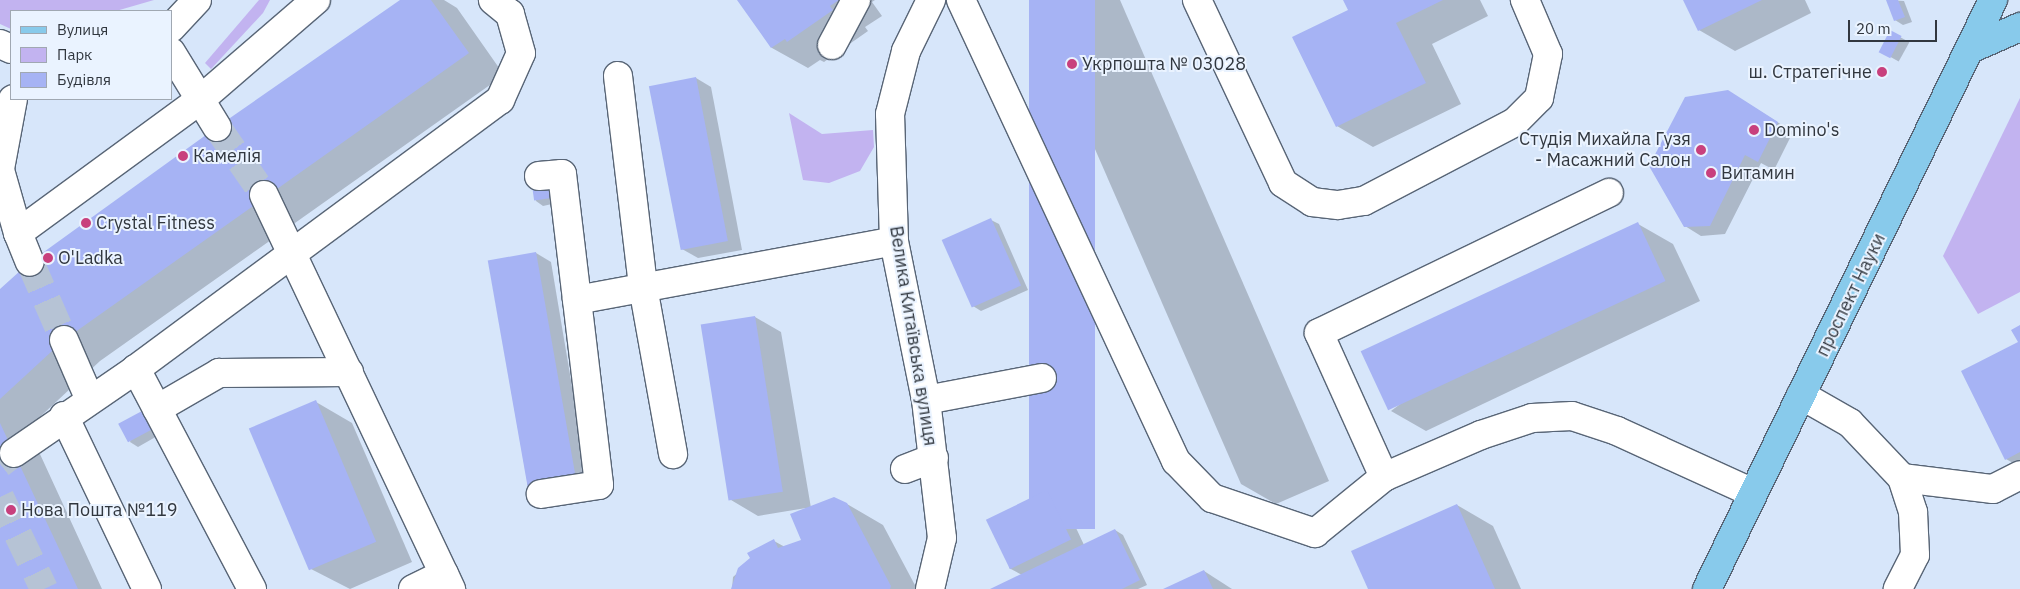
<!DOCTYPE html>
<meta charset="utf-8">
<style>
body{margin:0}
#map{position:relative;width:2020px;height:589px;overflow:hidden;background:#d7e6fa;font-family:"IBM Plex Sans",sans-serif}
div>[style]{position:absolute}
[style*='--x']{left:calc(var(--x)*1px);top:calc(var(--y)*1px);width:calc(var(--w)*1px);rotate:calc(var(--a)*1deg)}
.green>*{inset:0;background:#c2b3f0}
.shadow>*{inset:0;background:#0003;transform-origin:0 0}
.building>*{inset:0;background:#a6b3f4;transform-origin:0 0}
.minor-tunnel>*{height:28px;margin-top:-14px;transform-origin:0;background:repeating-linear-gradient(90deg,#b6c3d5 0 28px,transparent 0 42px)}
.roads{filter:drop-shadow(1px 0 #586576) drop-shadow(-1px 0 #586576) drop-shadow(0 1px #586576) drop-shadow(0 -1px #586576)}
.minor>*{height:28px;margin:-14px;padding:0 14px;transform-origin:14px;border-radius:14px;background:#fff}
.major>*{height:28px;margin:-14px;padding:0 14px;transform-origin:14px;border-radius:14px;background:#88caeb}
.dots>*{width:14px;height:14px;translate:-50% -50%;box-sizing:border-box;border:2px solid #eaf3ff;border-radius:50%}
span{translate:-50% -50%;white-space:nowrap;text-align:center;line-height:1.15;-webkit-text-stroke:4px #eaf3ff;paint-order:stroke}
.poi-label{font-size:18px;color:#31373f}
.left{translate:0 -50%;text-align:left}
.right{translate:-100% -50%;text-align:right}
.street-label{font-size:18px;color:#31373f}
.legend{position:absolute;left:10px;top:10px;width:162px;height:90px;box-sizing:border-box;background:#eaf3ff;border:1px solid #a0a8b2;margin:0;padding:6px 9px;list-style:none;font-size:15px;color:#31373f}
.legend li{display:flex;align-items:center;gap:10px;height:25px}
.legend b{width:25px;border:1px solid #a0a8b2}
.scale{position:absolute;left:1848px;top:20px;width:89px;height:22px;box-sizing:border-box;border:2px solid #31373f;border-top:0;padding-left:6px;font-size:15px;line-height:18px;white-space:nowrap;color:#31373f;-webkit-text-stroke:4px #eaf3ff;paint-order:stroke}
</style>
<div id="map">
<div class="green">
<i style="clip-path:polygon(0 0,154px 0,116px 11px,11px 11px,11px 29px,0 24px)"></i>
<i style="clip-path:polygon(259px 0,270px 0,263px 13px,211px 69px,205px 63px)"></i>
<i style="clip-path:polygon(2020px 98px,2020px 292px,1978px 314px,1943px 256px)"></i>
<i style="clip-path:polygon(789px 113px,822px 134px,873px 130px,874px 147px,860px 171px,829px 183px,803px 180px)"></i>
</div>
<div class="shadow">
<i style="clip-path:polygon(402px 0,444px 0,457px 8px,504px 75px,100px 361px,28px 428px,102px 589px,0 589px,0 290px)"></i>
<i style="clip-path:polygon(738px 0,875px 0,872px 2px,882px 16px,865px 27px,868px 31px,824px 62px,820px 60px,808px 68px,772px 48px)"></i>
<i style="clip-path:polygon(1030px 0,1120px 0,1329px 481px,1276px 504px,1241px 484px)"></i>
<i style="clip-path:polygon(1345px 0,1480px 0,1488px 16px,1432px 44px,1461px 104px,1373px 147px,1337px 126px,1350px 11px)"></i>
<i style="clip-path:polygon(1684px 0,1805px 0,1811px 13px,1735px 51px,1699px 30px)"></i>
<i style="clip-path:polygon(1887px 0,1904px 1px,1912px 22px,1903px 25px,1895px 20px)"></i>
<i style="left:1891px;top:32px;width:21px;height:22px;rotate:29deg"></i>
<i style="clip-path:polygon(696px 78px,711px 87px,742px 250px,698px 258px,682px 249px)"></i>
<i style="clip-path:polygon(1744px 101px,1793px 132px,1774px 170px,1761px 163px,1725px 234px,1701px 236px,1685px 226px)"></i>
<i style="clip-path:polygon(533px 189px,561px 202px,543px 206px,536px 201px)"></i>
<i style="clip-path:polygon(991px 220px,999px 224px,1028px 290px,981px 311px,973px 306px)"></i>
<i style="clip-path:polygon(1638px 224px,1673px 244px,1700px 301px,1426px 431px,1391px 411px)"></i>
<i style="clip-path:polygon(536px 253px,551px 262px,589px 487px,543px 495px,527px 485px)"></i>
<i style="clip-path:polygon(755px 317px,781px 332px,811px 508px,847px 504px,883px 525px,917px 589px,732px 589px,733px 577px,774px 541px,785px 547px,803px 541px,806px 508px,758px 516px,731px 500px)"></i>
<i style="clip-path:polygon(2020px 327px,2020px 467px,2006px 459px)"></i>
<i style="clip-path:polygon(316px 402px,352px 423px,412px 562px,350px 589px,311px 569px)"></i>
<i style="clip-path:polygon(142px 412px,149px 417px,159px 435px,138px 447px,130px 442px)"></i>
<i style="clip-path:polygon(1047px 491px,1063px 500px,1084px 545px,1115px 530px,1123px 535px,1147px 585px,1138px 589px,992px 589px,1022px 575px,1009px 568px)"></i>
<i style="clip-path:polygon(1457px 505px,1493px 526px,1521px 589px,1370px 589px)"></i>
<i style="clip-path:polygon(1204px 571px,1232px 589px,1166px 589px)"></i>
</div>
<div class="building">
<i style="clip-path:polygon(400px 0,431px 0,469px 53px,64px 340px,0 399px,0 289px,30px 262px,217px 127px)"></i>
<i style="clip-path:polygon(737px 0,839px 0,830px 6px,833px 10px,787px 42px,785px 39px,771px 48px)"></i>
<i style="left:1029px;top:0;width:66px;height:529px"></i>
<i style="clip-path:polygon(1343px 0,1443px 0,1396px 23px,1426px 83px,1336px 127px,1292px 37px,1348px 10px)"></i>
<i style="clip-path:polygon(1683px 0,1762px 0,1698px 31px)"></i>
<i style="clip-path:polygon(1886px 0,1898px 0,1905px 17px,1894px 21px)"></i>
<i style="left:1890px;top:30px;width:13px;height:25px;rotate:27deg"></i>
<i style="left:696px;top:77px;width:167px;height:48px;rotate:79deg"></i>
<i style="clip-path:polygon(1728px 90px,1778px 122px,1758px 162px,1745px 155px,1710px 226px,1684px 227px,1649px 166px,1685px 97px)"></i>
<i style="left:551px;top:184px;width:14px;height:19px;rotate:82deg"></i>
<i style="left:991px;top:218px;width:74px;height:54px;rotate:66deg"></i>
<i style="left:1638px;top:222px;width:65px;height:306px;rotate:65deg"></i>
<i style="left:536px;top:252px;width:229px;height:49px;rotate:80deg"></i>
<i style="left:755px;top:316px;width:178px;height:55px;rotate:81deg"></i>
<i style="clip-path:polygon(2020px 325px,2020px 452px,2005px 460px,1961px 371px,2018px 342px,2011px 330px)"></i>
<i style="left:316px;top:400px;width:154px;height:73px;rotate:67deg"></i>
<i style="left:142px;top:411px;width:21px;height:27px;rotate:62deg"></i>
<i style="clip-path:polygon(0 423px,14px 453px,78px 589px,0 589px)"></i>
<i style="left:1047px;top:490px;width:55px;height:68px;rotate:64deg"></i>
<i style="clip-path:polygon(834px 497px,847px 503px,891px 586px,890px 589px,731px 589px,738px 568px,750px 558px,747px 553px,774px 539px,778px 548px,801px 540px,790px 514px)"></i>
<i style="clip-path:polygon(1457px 504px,1495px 589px,1368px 589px,1351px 551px)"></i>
<i style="clip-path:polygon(1115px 529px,1140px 580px,1122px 589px,990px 589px)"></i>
<i style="clip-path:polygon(1204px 570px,1213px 589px,1163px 589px)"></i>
</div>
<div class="minor-tunnel">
<i style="--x:217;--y:127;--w:83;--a:55.3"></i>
<i style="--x:30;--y:262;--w:85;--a:66.4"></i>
<i style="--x:0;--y:464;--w:18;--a:-38"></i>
<i style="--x:0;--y:497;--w:102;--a:64.4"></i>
</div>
<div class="roads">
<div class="minor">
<i style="--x:961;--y:0;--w:509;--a:65"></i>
<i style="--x:1176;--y:461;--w:52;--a:45.8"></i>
<i style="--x:1212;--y:498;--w:109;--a:18.8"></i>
<i style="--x:1315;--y:533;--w:89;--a:-39.1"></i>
<i style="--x:1384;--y:477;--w:106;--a:-23.4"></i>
<i style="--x:1481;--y:435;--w:54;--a:-18.4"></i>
<i style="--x:1532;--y:418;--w:40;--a:-2.9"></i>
<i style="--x:1572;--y:416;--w:47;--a:18.4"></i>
<i style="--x:1617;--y:431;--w:149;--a:24.5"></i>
<i style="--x:1197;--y:0;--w:202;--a:64.8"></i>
<i style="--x:1283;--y:183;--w:35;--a:33"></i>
<i style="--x:1312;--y:202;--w:26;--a:7"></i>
<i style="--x:1338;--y:205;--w:26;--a:-9"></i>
<i style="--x:1364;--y:201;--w:170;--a:-27.6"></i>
<i style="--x:1515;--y:122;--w:34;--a:-45"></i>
<i style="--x:1539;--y:98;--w:45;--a:-78.4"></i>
<i style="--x:1548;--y:54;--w:59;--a:-113.1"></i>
<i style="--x:171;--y:28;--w:38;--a:-47"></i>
<i style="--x:0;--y:44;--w:12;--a:24"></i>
<i style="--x:832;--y:45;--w:51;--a:-61.9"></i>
<i style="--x:171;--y:52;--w:88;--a:58.5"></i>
<i style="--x:618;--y:76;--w:212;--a:83.2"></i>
<i style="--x:643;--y:287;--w:170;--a:79.8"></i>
<i style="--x:0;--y:169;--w:71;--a:-79.5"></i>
<i style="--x:0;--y:170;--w:66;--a:74.1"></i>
<i style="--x:18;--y:233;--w:31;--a:68"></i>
<i style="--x:539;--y:176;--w:23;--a:-5"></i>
<i style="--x:562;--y:174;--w:313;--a:83.2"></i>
<i style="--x:599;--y:485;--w:59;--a:171.2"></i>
<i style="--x:264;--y:195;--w:420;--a:64.6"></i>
<i style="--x:18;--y:233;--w:225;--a:-36.2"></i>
<i style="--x:200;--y:100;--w:153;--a:-40.8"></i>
<i style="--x:577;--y:300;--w:322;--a:-10.5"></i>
<i style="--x:64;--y:340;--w:65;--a:66.6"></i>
<i style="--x:1801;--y:395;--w:56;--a:29.7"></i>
<i style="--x:1850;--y:423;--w:76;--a:46.6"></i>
<i style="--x:1902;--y:478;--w:36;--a:72"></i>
<i style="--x:1913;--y:512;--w:43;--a:87.3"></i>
<i style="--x:1915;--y:555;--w:38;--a:117"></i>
<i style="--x:926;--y:400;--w:118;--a:-10.7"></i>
<i style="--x:157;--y:409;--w:72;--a:-30.1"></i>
<i style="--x:219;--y:373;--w:130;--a:-0.4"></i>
<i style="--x:64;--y:416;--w:192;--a:64.4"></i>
<i style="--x:14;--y:453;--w:148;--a:-34.5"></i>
<i style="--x:905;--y:469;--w:31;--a:-21"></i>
<i style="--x:1384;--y:477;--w:158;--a:-114.3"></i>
<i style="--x:1319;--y:333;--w:322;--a:-25.8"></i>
<i style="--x:1902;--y:478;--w:92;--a:6.9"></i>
<i style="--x:1993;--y:489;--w:30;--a:-27"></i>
<i style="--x:252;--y:589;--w:249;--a:-117.8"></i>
<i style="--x:136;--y:369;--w:453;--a:-36.5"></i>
<i style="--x:500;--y:100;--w:51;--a:-65.9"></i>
<i style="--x:521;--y:53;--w:41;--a:-105.8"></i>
<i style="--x:510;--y:14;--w:22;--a:-141"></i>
<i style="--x:413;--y:589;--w:34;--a:-26"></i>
<i style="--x:444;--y:574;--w:17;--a:65"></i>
<i style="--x:930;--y:589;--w:52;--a:-76.8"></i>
<i style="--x:942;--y:538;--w:139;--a:-96.6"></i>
<i style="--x:926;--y:400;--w:162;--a:-101.4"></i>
<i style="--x:894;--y:241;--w:127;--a:-91.8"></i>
<i style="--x:890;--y:114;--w:65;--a:-75.7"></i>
<i style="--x:906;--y:51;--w:57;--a:-63.9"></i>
</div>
<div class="major">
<i style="--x:1970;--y:49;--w:55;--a:-23.7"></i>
<i style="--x:1707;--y:589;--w:655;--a:-64.1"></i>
</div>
</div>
<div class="dots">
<i style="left:1072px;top:64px;background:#c8407d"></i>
<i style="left:1882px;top:72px;background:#c8407d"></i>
<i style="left:1754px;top:130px;background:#c8407d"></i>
<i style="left:1701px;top:150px;background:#c8407d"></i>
<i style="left:183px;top:156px;background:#c8407d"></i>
<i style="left:1711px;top:173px;background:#c8407d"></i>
<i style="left:86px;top:223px;background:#c8407d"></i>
<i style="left:48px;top:258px;background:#c8407d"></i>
<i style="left:11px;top:510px;background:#c8407d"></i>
</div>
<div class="poi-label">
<span class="left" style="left:1082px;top:64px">Укрпошта № 03028</span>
<span class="right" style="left:1872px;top:72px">ш. Стратегічне</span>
<span class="left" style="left:1764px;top:130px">Domino's</span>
<span class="right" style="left:1691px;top:150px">Студія Михайла Гузя<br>- Масажний Салон</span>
<span class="left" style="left:193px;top:156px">Камелія</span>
<span class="left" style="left:1721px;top:173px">Витамин</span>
<span class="left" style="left:96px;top:223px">Crystal Fitness</span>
<span class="left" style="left:58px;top:258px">O'Ladka</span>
<span class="left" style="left:21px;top:510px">Нова Пошта №119</span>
</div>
<div class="street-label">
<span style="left:1851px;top:295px;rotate:-64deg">проспект Науки</span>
<span style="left:913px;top:336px;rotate:81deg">Велика Китаївська вулиця</span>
</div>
<ul class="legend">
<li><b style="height:6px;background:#88caeb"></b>Вулиця</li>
<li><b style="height:14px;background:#c2b3f0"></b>Парк</li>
<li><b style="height:14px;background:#a6b3f4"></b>Будівля</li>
</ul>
<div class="scale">20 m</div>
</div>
